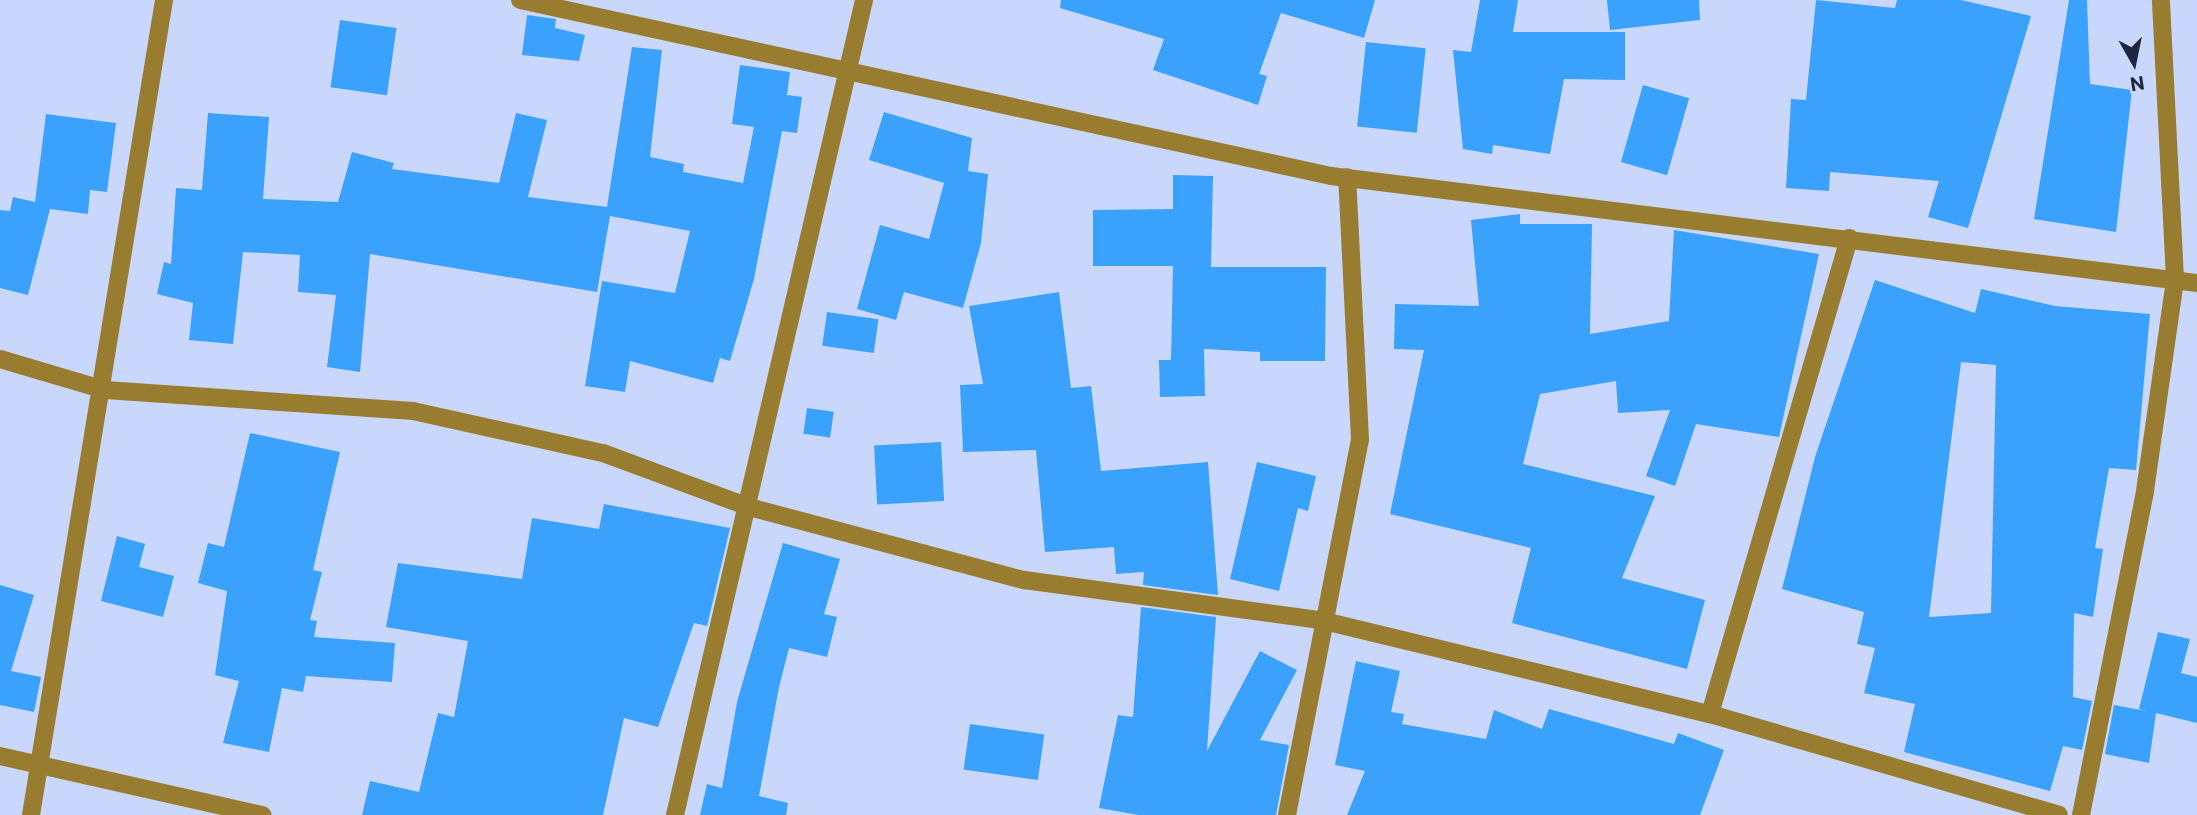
<!DOCTYPE html>
<style>
body{margin:0}
#map{position:relative;width:2197px;height:815px;overflow:hidden;background:#cad7fd;font-family:Commissioner,sans-serif}
div>[style]{position:absolute}
[style*='--x']{left:calc(var(--x)*1px);top:calc(var(--y)*1px);width:calc(var(--w)*1px);rotate:calc(var(--a)*1deg)}
.building>*{inset:0;background:#3aa1fc;transform-origin:0 0}
.minor>*{height:18px;margin:-9px;padding:0 9px;transform-origin:9px;border-radius:9px;background:#987d30}
span{translate:-50% -50%;white-space:nowrap;text-align:center;line-height:1.15;-webkit-text-stroke:5px #cad7fd;paint-order:stroke}
.north{position:absolute;left:2099px;top:28px;width:70px;height:70px;-webkit-text-stroke:5px #cad7fd;paint-order:stroke;rotate:171deg;font-size:19px;font-weight:700;line-height:28px;text-align:center;color:#1e253d}
.north::after{content:'';display:block;margin:auto;width:24px;height:32px;background:#1e253d;clip-path:polygon(50% 0,100% 100%,50% 72%,0 100%)}
</style>
<div id="map">
<div class="building">
<i style="clip-path:polygon(1061px 0,1375px 0,1364px 38px,1281px 13px,1259px 74px,1267px 76px,1258px 105px,1153px 70px,1164px 39px,1060px 8px)"></i>
<i style="clip-path:polygon(1480px 0,1518px 0,1513px 32px,1625px 32px,1625px 80px,1564px 79px,1550px 154px,1493px 145px,1492px 154px,1463px 149px,1453px 50px,1471px 52px)"></i>
<i style="clip-path:polygon(1607px 0,1699px 0,1700px 20px,1610px 30px)"></i>
<i style="clip-path:polygon(1816px 0,1895px 8px,1897px 0,1961px 0,2031px 16px,1968px 228px,1928px 217px,1939px 181px,1830px 172px,1829px 191px,1786px 188px,1791px 99px,1806px 100px)"></i>
<i style="clip-path:polygon(2069px 0,2087px 0,2090px 84px,2132px 90px,2116px 232px,2034px 219px)"></i>
<i style="clip-path:polygon(527px 15px,556px 19px,555px 28px,585px 35px,579px 61px,522px 55px)"></i>
<i style="left:340px;top:20px;width:57px;height:68px;rotate:8deg"></i>
<i style="left:1366px;top:42px;width:60px;height:85px;rotate:6deg"></i>
<i style="clip-path:polygon(632px 47px,662px 50px,650px 157px,684px 164px,683px 172px,743px 183px,754px 127px,732px 124px,740px 65px,790px 72px,787px 95px,802px 97px,797px 133px,782px 131px,754px 279px,730px 361px,720px 358px,713px 383px,630px 361px,625px 392px,585px 386px,602px 281px,675px 293px,690px 231px,610px 216px,597px 292px,370px 254px,360px 372px,327px 367px,336px 295px,298px 292px,300px 255px,243px 252px,233px 344px,189px 340px,193px 303px,157px 294px,164px 262px,171px 264px,176px 188px,202px 190px,208px 113px,269px 117px,263px 199px,338px 202px,352px 152px,394px 163px,392px 169px,499px 183px,516px 113px,547px 120px,528px 197px,607px 207px)"></i>
<i style="left:1643px;top:85px;width:48px;height:80px;rotate:16deg"></i>
<i style="clip-path:polygon(884px 112px,972px 138px,968px 171px,988px 174px,981px 243px,963px 308px,904px 292px,896px 320px,857px 309px,880px 225px,929px 239px,944px 183px,869px 160px)"></i>
<i style="clip-path:polygon(46px 114px,116px 123px,107px 192px,90px 190px,88px 214px,50px 209px,28px 295px,0 288px,0 210px,10px 211px,13px 197px,35px 202px)"></i>
<i style="clip-path:polygon(1173px 175px,1213px 176px,1211px 267px,1326px 267px,1325px 361px,1260px 361px,1260px 352px,1204px 349px,1205px 396px,1160px 397px,1159px 360px,1171px 360px,1173px 266px,1093px 266px,1093px 210px,1173px 209px)"></i>
<i style="clip-path:polygon(1520px 214px,1520px 224px,1592px 224px,1590px 334px,1669px 321px,1674px 230px,1819px 254px,1779px 437px,1696px 424px,1675px 486px,1646px 476px,1670px 410px,1618px 413px,1616px 381px,1540px 394px,1523px 464px,1655px 496px,1622px 578px,1705px 600px,1687px 669px,1512px 623px,1531px 548px,1390px 514px,1424px 350px,1394px 349px,1395px 304px,1479px 306px,1471px 220px)"></i>
<i style="clip-path:polygon(evenodd,1875px 280px,1975px 313px,1981px 289px,2055px 306px,2150px 314px,2136px 470px,2109px 468px,2095px 548px,2103px 549px,2093px 617px,2074px 613px,2073px 697px,2092px 701px,2082px 750px,2063px 746px,2050px 791px,1904px 752px,1915px 704px,1864px 693px,1875px 648px,1857px 644px,1864px 612px,1782px 589px,1815px 457px,1875px 280px,1961px 362px,1996px 365px,1991px 613px,1929px 617px,1961px 362px)"></i>
<i style="clip-path:polygon(1059px 292px,1071px 388px,1091px 386px,1101px 471px,1208px 462px,1218px 595px,1143px 585px,1144px 572px,1116px 574px,1114px 547px,1045px 552px,1036px 450px,963px 452px,960px 385px,983px 384px,969px 306px)"></i>
<i style="left:827px;top:312px;width:52px;height:34px;rotate:8deg"></i>
<i style="left:807px;top:408px;width:27px;height:26px;rotate:8deg"></i>
<i style="clip-path:polygon(250px 433px,340px 452px,313px 570px,322px 572px,310px 620px,317px 621px,314px 637px,395px 643px,392px 682px,306px 676px,303px 692px,282px 688px,269px 752px,223px 743px,239px 681px,215px 675px,227px 591px,198px 583px,208px 543px,224px 547px)"></i>
<i style="left:941px;top:442px;width:59px;height:67px;rotate:87deg"></i>
<i style="clip-path:polygon(1257px 462px,1316px 476px,1308px 511px,1298px 508px,1279px 591px,1230px 579px)"></i>
<i style="clip-path:polygon(604px 504px,730px 528px,707px 626px,694px 623px,658px 727px,624px 718px,603px 815px,362px 815px,370px 781px,419px 792px,438px 713px,454px 717px,468px 641px,386px 627px,398px 563px,522px 579px,532px 518px,599px 529px)"></i>
<i style="clip-path:polygon(117px 536px,145px 544px,139px 567px,174px 576px,163px 617px,101px 601px)"></i>
<i style="clip-path:polygon(783px 543px,840px 559px,824px 614px,837px 617px,827px 657px,789px 648px,779px 687px,759px 796px,788px 803px,786px 815px,700px 815px,707px 784px,722px 788px,737px 702px)"></i>
<i style="clip-path:polygon(0 585px,34px 595px,11px 671px,41px 677px,34px 712px,0 705px)"></i>
<i style="clip-path:polygon(1141px 607px,1216px 617px,1207px 751px,1260px 651px,1297px 670px,1260px 740px,1289px 745px,1276px 815px,1139px 815px,1099px 808px,1118px 715px,1133px 717px)"></i>
<i style="clip-path:polygon(2158px 632px,2190px 639px,2181px 673px,2197px 677px,2197px 723px,2156px 713px,2149px 763px,2105px 754px,2114px 705px,2146px 711px,2139px 709px)"></i>
<i style="clip-path:polygon(1356px 661px,1400px 671px,1391px 712px,1404px 714px,1402px 724px,1486px 739px,1494px 710px,1542px 729px,1549px 709px,1674px 744px,1678px 733px,1724px 750px,1700px 815px,1347px 815px,1365px 771px,1335px 765px)"></i>
<i style="left:970px;top:724px;width:75px;height:46px;rotate:8deg"></i>
</div>
<div class="minor">
<i style="--x:520;--y:0;--w:830;--a:12.24"></i>
<i style="--x:1331;--y:176;--w:873;--a:7.04"></i>
<i style="--x:0;--y:359;--w:109;--a:16.4"></i>
<i style="--x:105;--y:390;--w:309;--a:3.9"></i>
<i style="--x:413;--y:411;--w:195;--a:12.5"></i>
<i style="--x:603;--y:453;--w:156;--a:20.3"></i>
<i style="--x:749;--y:507;--w:285;--a:14.9"></i>
<i style="--x:1024;--y:580;--w:299;--a:7.7"></i>
<i style="--x:1320;--y:620;--w:401;--a:13.6"></i>
<i style="--x:1710;--y:714;--w:363;--a:16.1"></i>
<i style="--x:1710;--y:714;--w:496;--a:-73.7"></i>
<i style="--x:0;--y:756;--w:269;--a:12.7"></i>
<i style="--x:31;--y:815;--w:826;--a:-80.73"></i>
<i style="--x:675;--y:815;--w:837;--a:-76.94"></i>
<i style="--x:1287;--y:815;--w:382;--a:-79"></i>
<i style="--x:1360;--y:440;--w:263;--a:-92.8"></i>
<i style="--x:2081;--y:815;--w:330;--a:-78.8"></i>
<i style="--x:2145;--y:491;--w:214;--a:-81.9"></i>
<i style="--x:2175;--y:279;--w:279;--a:-92.9"></i>
</div>
<div class="north">N</div>
</div>
